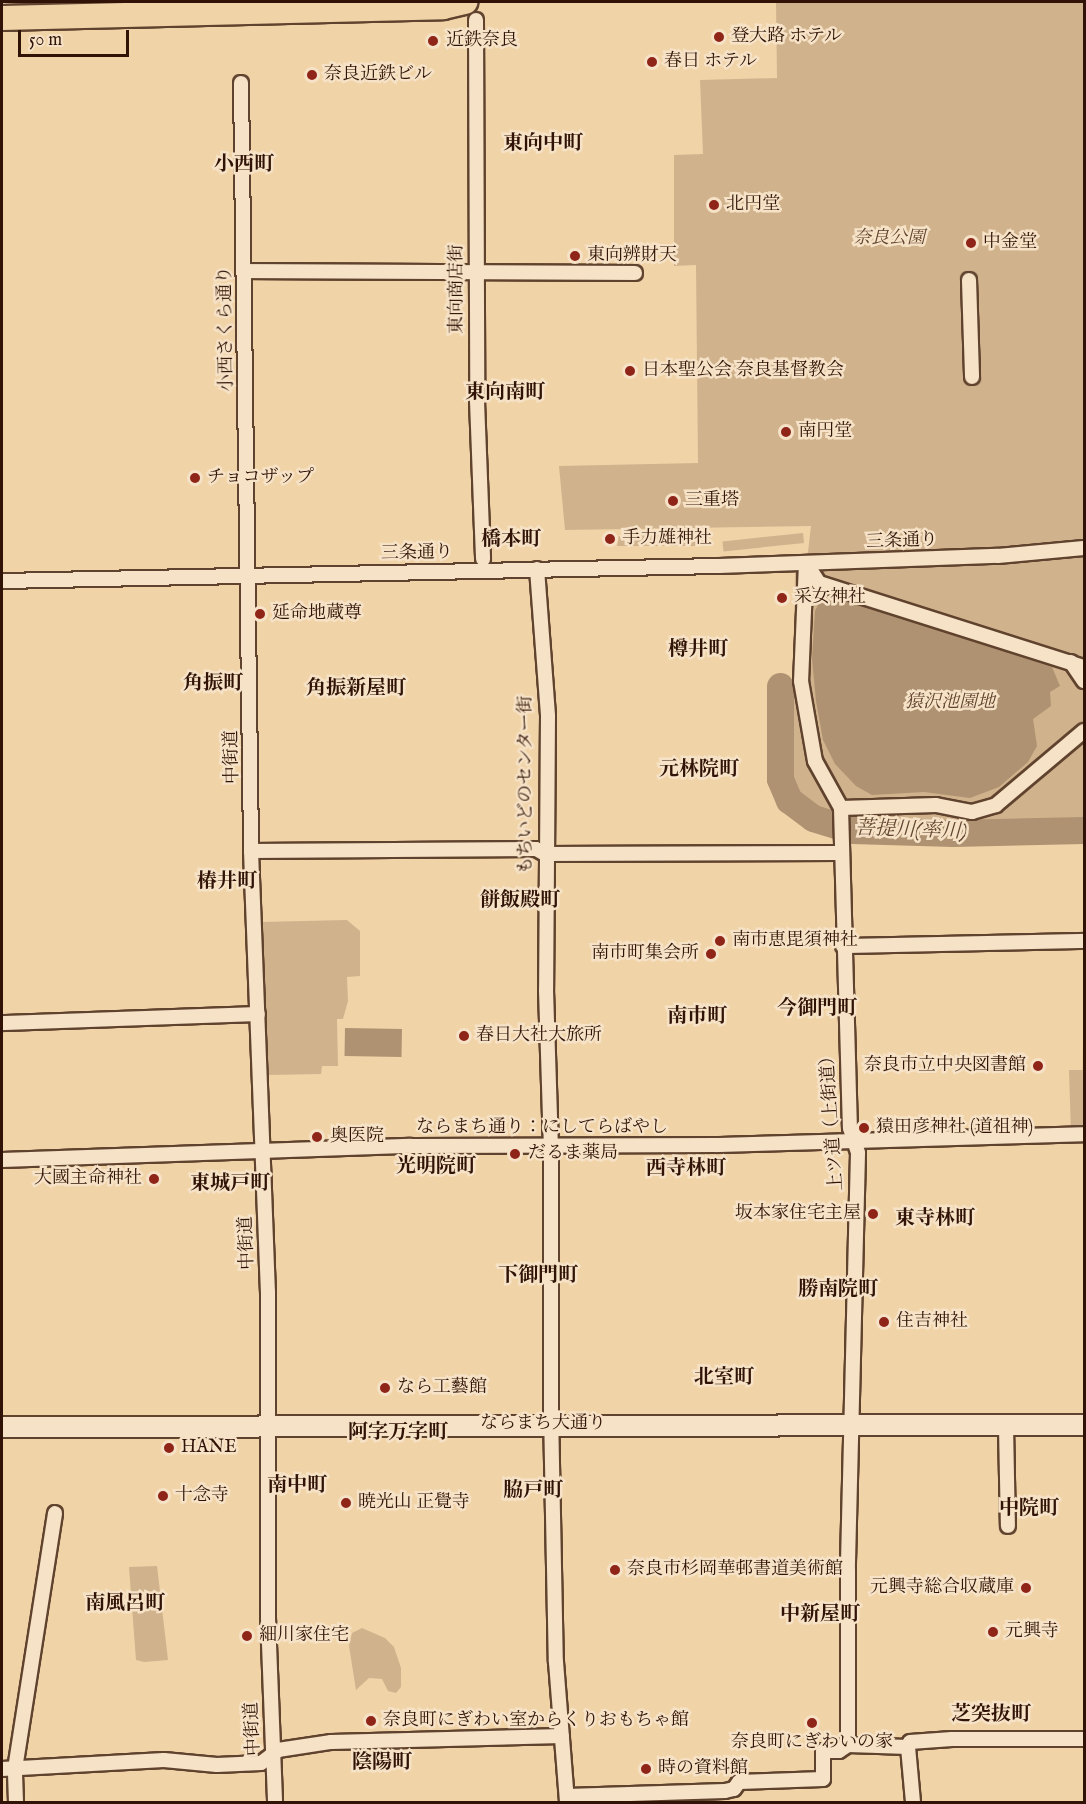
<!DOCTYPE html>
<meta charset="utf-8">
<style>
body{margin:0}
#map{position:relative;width:1086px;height:1804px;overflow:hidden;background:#f1d3a8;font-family:"IM FELL English","Noto Serif JP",serif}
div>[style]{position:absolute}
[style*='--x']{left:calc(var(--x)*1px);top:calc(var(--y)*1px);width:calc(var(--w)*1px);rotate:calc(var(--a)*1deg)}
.green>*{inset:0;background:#d0b28c;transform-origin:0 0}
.water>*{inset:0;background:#af9271;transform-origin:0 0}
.river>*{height:27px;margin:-13.5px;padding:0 13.5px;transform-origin:13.5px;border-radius:13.5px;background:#af9271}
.roads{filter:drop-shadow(2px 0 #60432e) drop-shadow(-2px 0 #60432e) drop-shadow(0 2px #60432e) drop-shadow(0 -2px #60432e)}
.street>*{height:14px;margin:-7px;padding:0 7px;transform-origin:7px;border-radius:7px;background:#f6e2c6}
.secondary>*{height:20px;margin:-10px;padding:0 10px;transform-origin:10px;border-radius:10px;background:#f6e2c6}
.highway>*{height:24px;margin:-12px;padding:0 12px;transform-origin:12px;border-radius:12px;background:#f1d3a8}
.dots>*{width:16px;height:16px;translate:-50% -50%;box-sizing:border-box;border:3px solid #f6e2c6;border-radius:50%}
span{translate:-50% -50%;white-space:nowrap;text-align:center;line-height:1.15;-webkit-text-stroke:5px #f6e2c6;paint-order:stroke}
.poi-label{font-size:18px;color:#301306}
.left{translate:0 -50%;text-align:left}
.right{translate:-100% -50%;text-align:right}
.park-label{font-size:18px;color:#60432e;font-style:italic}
.street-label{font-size:18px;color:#301306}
.neighbourhood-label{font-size:20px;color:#301306;font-weight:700}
.water-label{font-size:20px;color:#634631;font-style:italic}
.frame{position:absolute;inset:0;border:3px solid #301306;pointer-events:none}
.scale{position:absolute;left:18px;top:30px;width:111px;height:27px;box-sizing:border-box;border:3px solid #301306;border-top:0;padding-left:8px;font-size:18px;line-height:21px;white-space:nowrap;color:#301306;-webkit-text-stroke:4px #f6e2c6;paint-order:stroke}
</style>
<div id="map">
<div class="green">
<i style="clip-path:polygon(776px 2px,1084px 2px,1084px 841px,846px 834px,807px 819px,794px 809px,777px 777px,776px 679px,793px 681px,795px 573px,808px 552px,811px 526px,565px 530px,559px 466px,698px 463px,696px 265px,674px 266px,674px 155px,703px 154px,700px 80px,777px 78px)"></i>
<i style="clip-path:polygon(704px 533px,704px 546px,617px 546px,619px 536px)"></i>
<i style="left:803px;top:533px;width:10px;height:81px;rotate:84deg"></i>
<i style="clip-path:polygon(347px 920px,360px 931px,360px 976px,347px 977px,348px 1001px,343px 1019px,337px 1019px,338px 1066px,322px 1066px,321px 1074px,267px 1075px,261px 922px)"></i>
<i style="clip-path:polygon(1082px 1035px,1084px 1134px,1071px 1134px,1069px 1070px,1083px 1070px)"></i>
<i style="clip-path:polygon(157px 1566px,168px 1660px,144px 1662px,136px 1660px,129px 1567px)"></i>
<i style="clip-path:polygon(362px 1628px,385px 1638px,394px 1647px,401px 1668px,401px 1687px,396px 1693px,388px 1691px,382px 1679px,369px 1678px,356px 1690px,349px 1646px,352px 1633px)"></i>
</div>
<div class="water">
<i style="clip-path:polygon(833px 594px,1052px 667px,1060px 686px,1050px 692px,1051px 706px,1033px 719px,1037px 746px,1028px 762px,999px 787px,970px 798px,924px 792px,872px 795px,856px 786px,835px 764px,823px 740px,816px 701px,812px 659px,815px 611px,821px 599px)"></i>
<i style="left:345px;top:1028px;width:57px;height:28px;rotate:1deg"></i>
</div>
<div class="river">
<i style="--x:780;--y:686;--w:93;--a:90"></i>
<i style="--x:780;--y:779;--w:23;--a:67"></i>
<i style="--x:789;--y:800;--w:30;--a:37"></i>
<i style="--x:813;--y:818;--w:41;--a:17.1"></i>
<i style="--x:852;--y:830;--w:101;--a:1.7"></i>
<i style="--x:953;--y:833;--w:131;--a:-1.3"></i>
</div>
<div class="roads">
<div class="street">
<i style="--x:476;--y:20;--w:381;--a:89.8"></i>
<i style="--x:477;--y:401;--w:158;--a:87.8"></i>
<i style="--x:241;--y:83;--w:768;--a:89.25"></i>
<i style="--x:251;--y:851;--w:441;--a:87.8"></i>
<i style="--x:268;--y:1292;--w:326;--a:90"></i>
<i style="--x:268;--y:1618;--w:184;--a:87.8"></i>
<i style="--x:244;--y:271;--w:391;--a:0.3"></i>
<i style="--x:969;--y:280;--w:97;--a:88.2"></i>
<i style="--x:806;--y:563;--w:118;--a:92.4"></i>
<i style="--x:801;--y:681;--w:81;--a:80.1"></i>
<i style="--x:815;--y:761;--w:54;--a:61"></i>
<i style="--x:841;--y:808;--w:320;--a:88.4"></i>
<i style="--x:850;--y:1128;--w:26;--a:72"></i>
<i style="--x:858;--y:1153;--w:417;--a:91.4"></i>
<i style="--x:848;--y:1570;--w:175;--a:90"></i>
<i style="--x:848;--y:1745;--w:60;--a:1.9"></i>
<i style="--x:908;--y:1747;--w:55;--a:84.8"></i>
<i style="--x:806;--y:563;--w:24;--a:57"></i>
<i style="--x:819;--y:583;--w:278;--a:17.6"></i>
<i style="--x:537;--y:569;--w:147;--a:85.7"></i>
<i style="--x:548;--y:716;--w:274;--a:90.4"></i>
<i style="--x:546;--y:990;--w:155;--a:88.2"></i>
<i style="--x:551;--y:1145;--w:266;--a:90"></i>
<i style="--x:551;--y:1411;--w:251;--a:88.9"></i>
<i style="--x:556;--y:1662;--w:140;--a:85.5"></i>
<i style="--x:2;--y:581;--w:717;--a:-1.2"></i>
<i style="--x:719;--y:566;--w:279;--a:-2.1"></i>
<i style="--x:998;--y:556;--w:86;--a:-5.3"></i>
<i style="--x:1071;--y:662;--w:23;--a:56"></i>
<i style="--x:841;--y:808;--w:95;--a:-1.8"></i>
<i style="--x:936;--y:805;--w:37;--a:11"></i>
<i style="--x:972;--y:812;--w:25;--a:-16"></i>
<i style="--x:996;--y:805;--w:115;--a:-40.1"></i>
<i style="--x:251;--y:851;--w:285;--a:-0.4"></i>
<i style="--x:536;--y:849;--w:10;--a:29"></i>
<i style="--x:545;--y:854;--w:295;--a:-0.2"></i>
<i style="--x:843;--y:946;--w:241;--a:-1.2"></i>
<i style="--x:2;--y:1023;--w:256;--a:-2"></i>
<i style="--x:2;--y:1160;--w:409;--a:-2"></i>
<i style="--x:411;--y:1146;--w:307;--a:-0.2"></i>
<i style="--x:718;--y:1145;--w:366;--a:-1.7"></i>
<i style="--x:1006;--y:1426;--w:100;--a:88.9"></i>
<i style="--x:908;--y:1747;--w:5;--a:-68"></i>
<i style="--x:910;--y:1742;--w:42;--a:-4.1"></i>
<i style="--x:952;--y:1739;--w:132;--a:0"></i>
<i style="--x:2;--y:1769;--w:162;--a:-3.2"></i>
<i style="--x:164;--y:1760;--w:53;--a:5.4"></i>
<i style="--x:217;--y:1765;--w:44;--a:-2.6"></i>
<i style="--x:261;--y:1763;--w:21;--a:-37"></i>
<i style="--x:278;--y:1750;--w:54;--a:-8.6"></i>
<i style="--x:331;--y:1742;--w:231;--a:-1.5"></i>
<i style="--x:567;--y:1796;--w:158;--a:-1.8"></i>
<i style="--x:725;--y:1791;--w:9;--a:-13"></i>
<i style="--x:734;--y:1789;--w:9;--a:-54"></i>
<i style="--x:739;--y:1782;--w:84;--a:-2"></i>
<i style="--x:823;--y:1779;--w:28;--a:-90"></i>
<i style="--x:823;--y:1751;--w:16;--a:0"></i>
<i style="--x:839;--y:1751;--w:11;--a:-34"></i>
<i style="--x:16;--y:1802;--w:33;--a:-92"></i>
<i style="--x:15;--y:1769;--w:259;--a:-81.1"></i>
</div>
<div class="secondary">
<i style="--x:2;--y:1427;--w:1082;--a:-0.11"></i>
</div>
<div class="highway">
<i style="--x:2;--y:18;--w:441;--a:-1.4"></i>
<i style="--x:443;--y:7;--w:23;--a:-13"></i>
</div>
</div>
<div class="dots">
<i style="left:719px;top:37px;background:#8f2418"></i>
<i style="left:433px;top:41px;background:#8f2418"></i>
<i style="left:652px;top:62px;background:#8f2418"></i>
<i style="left:312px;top:75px;background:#8f2418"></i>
<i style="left:714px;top:205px;background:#8f2418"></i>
<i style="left:971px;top:243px;background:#8f2418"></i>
<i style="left:575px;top:256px;background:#8f2418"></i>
<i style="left:630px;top:371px;background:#8f2418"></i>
<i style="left:786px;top:432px;background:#8f2418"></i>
<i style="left:195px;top:478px;background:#8f2418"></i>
<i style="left:673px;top:501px;background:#8f2418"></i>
<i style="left:610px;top:539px;background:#8f2418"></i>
<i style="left:782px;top:598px;background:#8f2418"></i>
<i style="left:260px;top:614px;background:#8f2418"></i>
<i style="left:720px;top:941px;background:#8f2418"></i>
<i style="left:711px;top:954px;background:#8f2418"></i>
<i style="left:464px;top:1036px;background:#8f2418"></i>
<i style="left:1038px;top:1066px;background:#8f2418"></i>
<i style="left:864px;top:1128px;background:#8f2418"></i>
<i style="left:317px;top:1137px;background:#8f2418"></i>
<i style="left:515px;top:1154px;background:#8f2418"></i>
<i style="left:154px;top:1179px;background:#8f2418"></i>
<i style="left:873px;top:1214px;background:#8f2418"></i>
<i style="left:884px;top:1322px;background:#8f2418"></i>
<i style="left:385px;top:1388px;background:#8f2418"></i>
<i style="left:169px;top:1448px;background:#8f2418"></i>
<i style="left:163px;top:1496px;background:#8f2418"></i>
<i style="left:346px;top:1503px;background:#8f2418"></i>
<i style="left:615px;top:1570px;background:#8f2418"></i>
<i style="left:1026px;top:1588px;background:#8f2418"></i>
<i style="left:993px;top:1632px;background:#8f2418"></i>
<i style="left:247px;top:1636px;background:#8f2418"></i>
<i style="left:371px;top:1721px;background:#8f2418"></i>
<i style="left:812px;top:1723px;background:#8f2418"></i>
<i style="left:646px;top:1769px;background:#8f2418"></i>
</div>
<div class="poi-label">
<span class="left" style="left:731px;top:37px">登大路 ホテル</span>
<span class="left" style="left:446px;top:41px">近鉄奈良</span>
<span class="left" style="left:664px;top:62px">春日 ホテル</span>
<span class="left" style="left:324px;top:75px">奈良近鉄ビル</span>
<span class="left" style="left:726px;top:205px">北円堂</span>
<span class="left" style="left:983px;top:243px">中金堂</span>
<span class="left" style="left:587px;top:256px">東向辨財天</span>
<span class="left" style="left:642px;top:371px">日本聖公会 奈良基督教会</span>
<span class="left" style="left:798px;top:432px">南円堂</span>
<span class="left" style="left:207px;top:478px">チョコザップ</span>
<span class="left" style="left:685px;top:501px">三重塔</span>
<span class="left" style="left:622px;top:539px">手力雄神社</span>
<span class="left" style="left:794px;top:598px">采女神社</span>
<span class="left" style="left:272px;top:614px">延命地蔵尊</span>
<span class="left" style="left:732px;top:941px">南市恵毘須神社</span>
<span class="right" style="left:699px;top:954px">南市町集会所</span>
<span class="left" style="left:476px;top:1036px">春日大社大旅所</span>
<span class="right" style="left:1026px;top:1066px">奈良市立中央図書館</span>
<span class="left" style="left:876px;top:1128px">猿田彦神社 (道祖神)</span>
<span class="left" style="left:330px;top:1137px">奥医院</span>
<span class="left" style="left:528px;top:1154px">だるま薬局</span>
<span class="right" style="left:142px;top:1179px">大國主命神社</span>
<span class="right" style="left:861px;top:1214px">坂本家住宅主屋</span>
<span class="left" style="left:896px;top:1322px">住吉神社</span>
<span class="left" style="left:397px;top:1388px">なら工藝館</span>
<span class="left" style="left:181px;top:1448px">HANE</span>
<span class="left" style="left:175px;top:1496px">十念寺</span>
<span class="left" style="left:358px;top:1503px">暁光山 正覺寺</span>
<span class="left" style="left:627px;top:1570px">奈良市杉岡華邨書道美術館</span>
<span class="right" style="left:1014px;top:1588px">元興寺総合収蔵庫</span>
<span class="left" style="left:1005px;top:1632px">元興寺</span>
<span class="left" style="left:259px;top:1636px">細川家住宅</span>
<span class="left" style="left:383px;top:1721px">奈良町にぎわい室からくりおもちゃ館</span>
<span style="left:812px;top:1743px">奈良町にぎわいの家</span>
<span class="left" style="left:658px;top:1769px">時の資料館</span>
</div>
<div class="park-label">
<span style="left:889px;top:239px">奈良公園</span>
<span style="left:950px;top:703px">猿沢池園地</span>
</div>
<div class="street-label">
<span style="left:458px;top:289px;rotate:-90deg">東向商店街</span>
<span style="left:227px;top:329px;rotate:-91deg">小西さくら通り</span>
<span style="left:902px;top:542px;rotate:-2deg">三条通り</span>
<span style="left:417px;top:554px;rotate:-1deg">三条通り</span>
<span style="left:233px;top:757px;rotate:-91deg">中街道</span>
<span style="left:527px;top:785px;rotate:-90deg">もちいどのセンター街</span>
<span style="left:833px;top:1119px;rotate:-94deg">上ツ道（上街道）</span>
<span style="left:542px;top:1128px">ならまち通り：にしてらばやし</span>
<span style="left:248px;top:1243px;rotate:-92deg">中街道</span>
<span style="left:543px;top:1424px">ならまち大通り</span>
<span style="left:254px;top:1729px;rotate:-93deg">中街道</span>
</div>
<div class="neighbourhood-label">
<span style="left:543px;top:143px">東向中町</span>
<span style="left:244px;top:164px">小西町</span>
<span style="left:505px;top:392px">東向南町</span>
<span style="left:511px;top:539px">橋本町</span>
<span style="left:698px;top:649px">樽井町</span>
<span style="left:213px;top:683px">角振町</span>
<span style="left:356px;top:688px">角振新屋町</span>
<span style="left:699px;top:769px">元林院町</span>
<span style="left:227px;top:881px">椿井町</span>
<span style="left:520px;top:900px">餅飯殿町</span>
<span style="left:817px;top:1008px">今御門町</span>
<span style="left:697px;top:1016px">南市町</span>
<span style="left:436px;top:1166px">光明院町</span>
<span style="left:686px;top:1168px">西寺林町</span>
<span style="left:230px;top:1183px">東城戸町</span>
<span style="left:935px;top:1218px">東寺林町</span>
<span style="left:538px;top:1275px">下御門町</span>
<span style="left:838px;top:1289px">勝南院町</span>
<span style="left:724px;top:1377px">北室町</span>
<span style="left:398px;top:1432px">阿字万字町</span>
<span style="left:297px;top:1485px">南中町</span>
<span style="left:533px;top:1490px">脇戸町</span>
<span style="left:1029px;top:1508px">中院町</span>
<span style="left:125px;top:1603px">南風呂町</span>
<span style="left:820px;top:1614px">中新屋町</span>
<span style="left:991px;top:1714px">芝突抜町</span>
<span style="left:382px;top:1762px">陰陽町</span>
</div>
<div class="water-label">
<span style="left:911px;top:830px;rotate:2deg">菩提川(率川)</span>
</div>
<div class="frame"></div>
<div class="scale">50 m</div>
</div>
